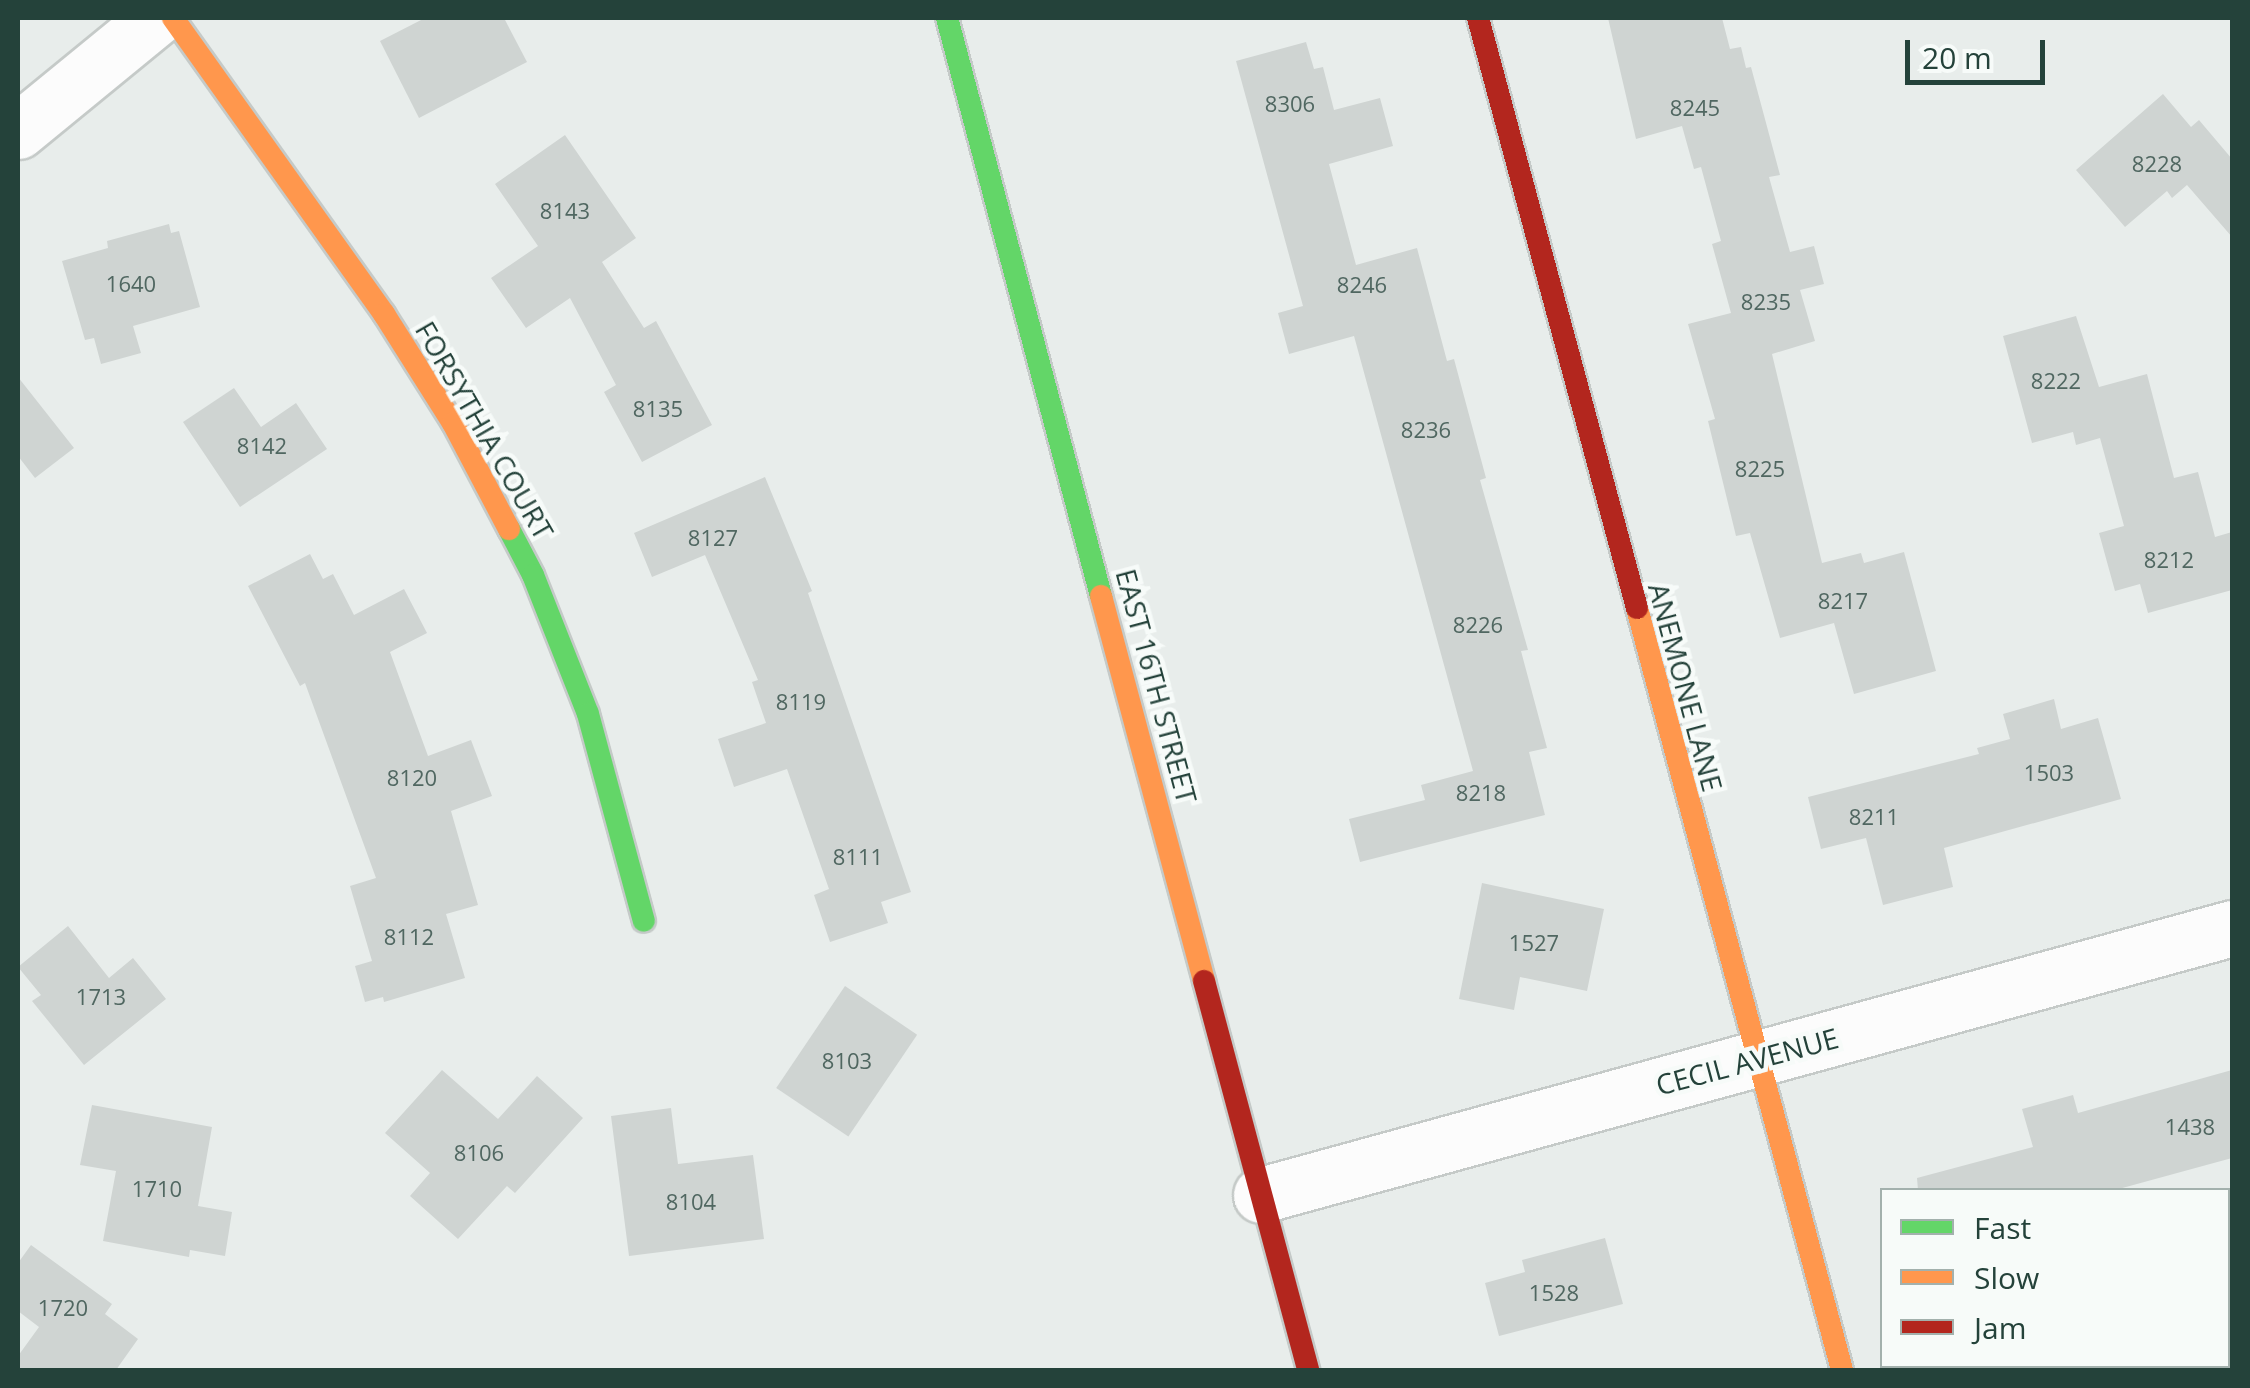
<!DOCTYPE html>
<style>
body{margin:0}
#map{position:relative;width:2250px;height:1388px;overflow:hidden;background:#e8edeb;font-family:"Open Sans",sans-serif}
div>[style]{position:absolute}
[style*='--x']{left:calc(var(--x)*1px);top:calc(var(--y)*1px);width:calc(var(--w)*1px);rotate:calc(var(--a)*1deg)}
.building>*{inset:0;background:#cfd4d2;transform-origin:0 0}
.roads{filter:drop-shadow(2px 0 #c5cac8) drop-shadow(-2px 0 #c5cac8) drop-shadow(0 2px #c5cac8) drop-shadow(0 -2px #c5cac8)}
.street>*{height:55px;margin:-27.5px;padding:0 27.5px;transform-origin:27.5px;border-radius:27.5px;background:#fcfcfc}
.fast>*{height:22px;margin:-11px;padding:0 11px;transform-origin:11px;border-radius:11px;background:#63d668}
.slow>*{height:22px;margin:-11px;padding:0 11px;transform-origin:11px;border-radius:11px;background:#ff974d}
.jam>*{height:22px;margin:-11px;padding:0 11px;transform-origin:11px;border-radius:11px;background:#b3261e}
span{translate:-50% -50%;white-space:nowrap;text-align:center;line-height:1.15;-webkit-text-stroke:9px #f7fbf9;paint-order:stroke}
.number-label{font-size:22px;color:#506761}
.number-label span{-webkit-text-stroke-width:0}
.street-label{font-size:28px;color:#24423a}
.frame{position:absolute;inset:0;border:20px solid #24423a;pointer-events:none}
.legend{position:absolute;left:1880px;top:1188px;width:350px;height:180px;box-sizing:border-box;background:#f7fbf9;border:2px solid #a3b1ad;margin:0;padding:12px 18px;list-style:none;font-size:30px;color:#24423a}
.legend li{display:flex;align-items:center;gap:20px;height:50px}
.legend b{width:50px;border:2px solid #a3b1ad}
.scale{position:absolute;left:1905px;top:40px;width:140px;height:45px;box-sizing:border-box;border:5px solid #24423a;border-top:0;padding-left:12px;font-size:30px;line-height:35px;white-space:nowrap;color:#24423a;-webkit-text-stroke:8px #f7fbf9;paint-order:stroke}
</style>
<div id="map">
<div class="building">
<i style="clip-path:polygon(425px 18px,504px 18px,527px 62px,419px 118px,380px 41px)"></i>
<i style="clip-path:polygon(1608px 18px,1722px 18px,1730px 49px,1741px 47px,1746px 68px,1751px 67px,1780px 175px,1769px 177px,1790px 252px,1814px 246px,1824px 284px,1800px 290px,1815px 341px,1772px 354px,1822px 563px,1861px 553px,1864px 563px,1904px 552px,1936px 671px,1854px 694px,1834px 623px,1780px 638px,1750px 533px,1736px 536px,1708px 421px,1715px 419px,1688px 324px,1731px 313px,1712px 244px,1721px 241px,1701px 167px,1694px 169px,1682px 126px,1636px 139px)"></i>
<i style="clip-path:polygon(1306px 42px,1314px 69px,1323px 67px,1334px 110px,1380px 98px,1393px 146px,1329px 164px,1356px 265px,1417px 248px,1447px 361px,1454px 359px,1486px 478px,1480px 480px,1528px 650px,1521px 651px,1547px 748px,1529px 752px,1545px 815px,1360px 862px,1349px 819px,1425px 800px,1421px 785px,1473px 771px,1354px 336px,1289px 354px,1278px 313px,1303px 306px,1236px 61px)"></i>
<i style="clip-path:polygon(2163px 94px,2191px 127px,2199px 120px,2232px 159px,2232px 237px,2187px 185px,2172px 198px,2167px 191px,2125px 227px,2076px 170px)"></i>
<i style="clip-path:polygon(565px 135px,636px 238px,602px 262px,644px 328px,656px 321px,712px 425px,642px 462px,604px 392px,616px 385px,570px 298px,526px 328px,491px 278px,538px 246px,495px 184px)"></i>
<i style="clip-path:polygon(169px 224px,171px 233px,179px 231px,200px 307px,133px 326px,141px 353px,101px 364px,94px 338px,85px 340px,62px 261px,108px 248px,107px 241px)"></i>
<i style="clip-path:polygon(2076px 316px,2099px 387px,2147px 374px,2174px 478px,2198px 472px,2215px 537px,2232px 532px,2232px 590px,2148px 613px,2140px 584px,2115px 591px,2099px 533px,2124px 526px,2100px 438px,2076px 445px,2073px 432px,2032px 443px,2003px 336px)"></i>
<i style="clip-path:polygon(18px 377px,74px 448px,35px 478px,18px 456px)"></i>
<i style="clip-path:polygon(234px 388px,261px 427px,296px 403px,327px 449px,240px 507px,183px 422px)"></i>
<i style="clip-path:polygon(765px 477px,812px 591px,808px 593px,911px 892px,881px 902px,888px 923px,830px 942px,814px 895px,829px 889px,787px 769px,734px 787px,718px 739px,766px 723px,752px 682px,758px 680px,705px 555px,652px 577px,634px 533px)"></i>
<i style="clip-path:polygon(310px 554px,323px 579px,333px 574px,354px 615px,404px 589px,427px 633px,390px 652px,428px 756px,471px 740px,492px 796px,451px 811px,478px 905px,446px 914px,465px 978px,384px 1002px,383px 997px,365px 1002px,355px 966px,372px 961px,350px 886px,376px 878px,305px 683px,300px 686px,248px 586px)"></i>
<i style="clip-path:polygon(2054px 699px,2061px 729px,2098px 718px,2121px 799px,1944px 848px,1953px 887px,1883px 905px,1866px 838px,1821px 849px,1808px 797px,1979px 754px,1977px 748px,2010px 739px,2003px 714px)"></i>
<i style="clip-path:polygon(1482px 883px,1604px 909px,1587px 991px,1520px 977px,1514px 1010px,1459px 999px)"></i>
<i style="clip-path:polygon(68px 926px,109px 978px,133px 958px,166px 999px,84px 1065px,32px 1001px,41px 995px,18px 967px)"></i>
<i style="left:845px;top:986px;width:87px;height:123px;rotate:34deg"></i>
<i style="clip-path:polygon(442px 1070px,498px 1119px,537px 1076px,583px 1118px,515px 1193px,507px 1186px,458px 1239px,410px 1196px,430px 1173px,385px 1133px)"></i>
<i style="clip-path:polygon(2232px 1070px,2232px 1158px,2115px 1190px,1918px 1190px,1917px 1178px,2033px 1147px,2022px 1109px,2073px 1095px,2078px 1113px)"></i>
<i style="clip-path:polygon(92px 1105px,212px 1127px,198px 1206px,232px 1212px,225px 1256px,190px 1250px,189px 1257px,103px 1241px,116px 1171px,80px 1165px)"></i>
<i style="clip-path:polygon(671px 1108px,678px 1164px,753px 1155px,764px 1239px,629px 1256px,611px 1116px)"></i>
<i style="clip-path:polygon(1605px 1238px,1623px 1304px,1499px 1336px,1485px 1283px,1525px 1272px,1522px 1260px)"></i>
<i style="clip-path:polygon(31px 1245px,112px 1304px,105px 1314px,138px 1339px,116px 1370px,18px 1370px,18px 1356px,39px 1327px,18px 1311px,18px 1263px)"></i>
</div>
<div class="roads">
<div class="street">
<i style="--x:18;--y:131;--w:178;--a:-39.3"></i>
<i style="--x:1261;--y:1195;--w:1007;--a:-15.37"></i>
</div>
<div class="fast">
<i style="--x:947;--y:18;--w:598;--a:75.08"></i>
<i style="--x:509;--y:529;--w:52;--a:62.4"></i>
<i style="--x:533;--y:575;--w:149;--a:68.4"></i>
<i style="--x:588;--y:714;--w:214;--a:74.9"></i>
</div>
<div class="slow">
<i style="--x:173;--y:18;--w:364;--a:54.5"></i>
<i style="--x:384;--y:314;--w:129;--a:57.7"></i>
<i style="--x:453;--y:423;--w:120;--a:62.2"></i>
<i style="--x:1101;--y:596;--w:399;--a:75"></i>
<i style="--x:1637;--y:608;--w:789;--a:74.94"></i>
</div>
<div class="jam">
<i style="--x:1478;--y:18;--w:611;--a:74.92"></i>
<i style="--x:1204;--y:981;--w:403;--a:75"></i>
</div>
</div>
<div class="number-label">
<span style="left:1290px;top:104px">8306</span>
<span style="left:1695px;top:108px">8245</span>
<span style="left:2157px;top:164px">8228</span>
<span style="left:565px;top:211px">8143</span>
<span style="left:131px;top:284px">1640</span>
<span style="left:1362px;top:285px">8246</span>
<span style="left:1766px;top:302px">8235</span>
<span style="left:2056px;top:381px">8222</span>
<span style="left:658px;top:409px">8135</span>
<span style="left:1426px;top:430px">8236</span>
<span style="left:262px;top:446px">8142</span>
<span style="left:1760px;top:469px">8225</span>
<span style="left:713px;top:538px">8127</span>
<span style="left:2169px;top:560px">8212</span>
<span style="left:1843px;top:601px">8217</span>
<span style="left:1478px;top:625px">8226</span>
<span style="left:801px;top:702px">8119</span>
<span style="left:2049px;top:773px">1503</span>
<span style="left:412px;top:778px">8120</span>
<span style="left:1481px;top:793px">8218</span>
<span style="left:1874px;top:817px">8211</span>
<span style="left:858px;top:857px">8111</span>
<span style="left:409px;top:937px">8112</span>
<span style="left:1534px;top:943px">1527</span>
<span style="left:101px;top:997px">1713</span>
<span style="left:847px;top:1061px">8103</span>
<span style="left:2190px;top:1127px">1438</span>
<span style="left:479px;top:1153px">8106</span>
<span style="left:157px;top:1189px">1710</span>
<span style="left:691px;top:1202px">8104</span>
<span style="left:1554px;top:1293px">1528</span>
<span style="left:63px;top:1308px">1720</span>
</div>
<div class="street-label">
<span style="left:485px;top:430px;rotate:60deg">FORSYTHIA COURT</span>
<span style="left:1157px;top:686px;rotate:75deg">EAST 16TH STREET</span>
<span style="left:1686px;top:687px;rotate:75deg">ANEMONE LANE</span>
<span style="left:1747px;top:1061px;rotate:-15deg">CECIL AVENUE</span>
</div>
<div class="frame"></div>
<ul class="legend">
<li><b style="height:12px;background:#63d668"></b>Fast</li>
<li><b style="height:12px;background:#ff974d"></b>Slow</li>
<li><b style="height:12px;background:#b3261e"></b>Jam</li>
</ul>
<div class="scale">20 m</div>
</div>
